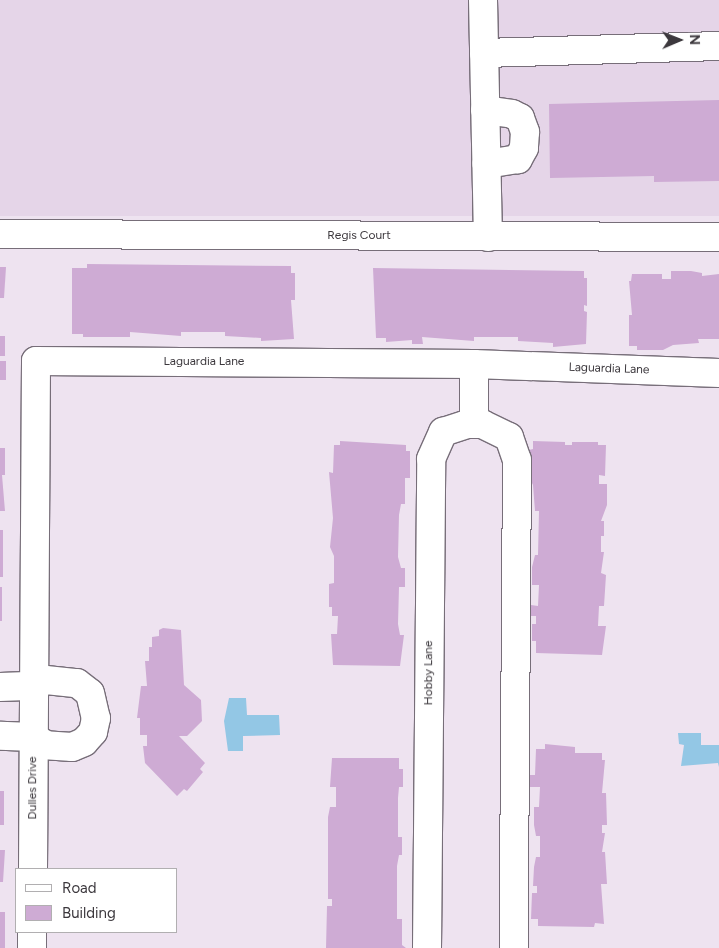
<!DOCTYPE html>
<style>
body{margin:0}
#map{position:relative;width:719px;height:948px;overflow:hidden;background:#eee3f0;font-family:Figtree,sans-serif}
div>[style]{position:absolute}
[style*='--x']{left:calc(var(--x)*1px);top:calc(var(--y)*1px);width:calc(var(--w)*1px);rotate:calc(var(--a)*1deg)}
.built>*{inset:0;background:#e5d5e8;transform-origin:0 0}
.water>*{inset:0;background:#93c7e5}
.building>*{inset:0;background:#ceabd4;transform-origin:0 0}
.roads{filter:drop-shadow(1px 0 #776e79) drop-shadow(-1px 0 #776e79) drop-shadow(0 1px #776e79) drop-shadow(0 -1px #776e79)}
.minor>*{height:28px;margin:-14px;padding:0 14px;transform-origin:14px;border-radius:14px;background:#fff}
span{translate:-50% -50%;white-space:nowrap;text-align:center;line-height:1.15;-webkit-text-stroke:4px #fff;paint-order:stroke}
.street-label{font-size:12px;color:#3c383d}
.legend{position:absolute;left:15px;top:868px;width:162px;height:65px;box-sizing:border-box;background:#fff;border:1px solid #b1afb1;margin:0;padding:6px 9px;list-style:none;font-size:15px;color:#3c383d}
.legend li{display:flex;align-items:center;gap:10px;height:25px}
.legend b{width:25px;border:1px solid #b1afb1}
.north{position:absolute;left:654px;top:15px;width:50px;height:50px;-webkit-text-stroke:4px #fff;paint-order:stroke;rotate:89deg;font-size:14px;font-weight:700;line-height:20px;text-align:center;color:#3c383d}
.north::after{content:'';display:block;margin:auto;width:18px;height:22px;background:#3c383d;clip-path:polygon(50% 0,100% 100%,50% 72%,0 100%)}
</style>
<div id="map">
<div class="built">
<i style="left:0;top:0;width:719px;height:216px"></i>
</div>
<div class="water">
<i style="clip-path:polygon(229px 698px,246px 698px,247px 715px,279px 715px,280px 735px,243px 736px,243px 751px,228px 751px,224px 721px)"></i>
<i style="clip-path:polygon(678px 733px,701px 733px,701px 745px,719px 745px,719px 767px,718px 763px,681px 766px,684px 745px,679px 744px)"></i>
</div>
<div class="building">
<i style="clip-path:polygon(719px 100px,719px 181px,654px 182px,654px 176px,550px 178px,549px 104px)"></i>
<i style="clip-path:polygon(87px 264px,291px 266px,291px 273px,295px 273px,295px 300px,291px 300px,294px 339px,261px 341px,261px 338px,225px 336px,225px 332px,181px 332px,181px 336px,130px 332px,130px 337px,83px 337px,83px 334px,72px 334px,72px 268px,87px 268px)"></i>
<i style="clip-path:polygon(0 267px,6px 267px,4px 298px,0 298px)"></i>
<i style="clip-path:polygon(373px 268px,584px 271px,584px 278px,587px 278px,587px 306px,584px 305px,584px 311px,587px 312px,586px 344px,553px 347px,553px 343px,518px 341px,518px 337px,474px 337px,474px 341px,422px 337px,423px 344px,412px 344px,412px 340px,386px 342px,386px 338px,376px 338px)"></i>
<i style="clip-path:polygon(671px 271px,691px 271px,702px 273px,702px 276px,719px 274px,719px 339px,698px 339px,699px 343px,673px 345px,663px 350px,637px 350px,637px 346px,629px 346px,629px 315px,632px 315px,629px 281px,631px 281px,632px 274px,662px 274px,662px 279px,671px 279px)"></i>
<i style="left:0;top:336px;width:5px;height:20px"></i>
<i style="left:6px;top:361px;width:19px;height:6px;rotate:90deg"></i>
<i style="clip-path:polygon(340px 441px,406px 445px,406px 451px,410px 451px,410px 478px,405px 478px,405px 504px,401px 504px,399px 515px,398px 557px,401px 568px,405px 568px,405px 587px,399px 587px,398px 624px,400px 635px,404px 635px,400px 666px,333px 665px,331px 634px,337px 634px,338px 616px,332px 616px,332px 607px,329px 607px,329px 584px,334px 583px,334px 556px,330px 547px,333px 518px,329px 472px,333px 473px,334px 445px,340px 445px)"></i>
<i style="clip-path:polygon(533px 441px,565px 442px,565px 445px,572px 445px,572px 442px,598px 442px,598px 445px,606px 445px,605px 476px,599px 475px,599px 484px,607px 484px,607px 505px,601px 521px,604px 521px,604px 536px,601px 536px,601px 552px,604px 552px,601px 573px,606px 575px,604px 606px,599px 606px,598px 626px,606px 626px,602px 655px,536px 653px,536px 641px,532px 641px,532px 624px,536px 624px,536px 616px,531px 616px,531px 605px,538px 606px,539px 585px,532px 585px,532px 567px,535px 555px,538px 555px,539px 511px,535px 511px,533px 485px,528px 475px,529px 450px,533px 449px)"></i>
<i style="clip-path:polygon(0 448px,5px 448px,5px 475px,2px 475px,5px 511px,0 511px)"></i>
<i style="left:0;top:530px;width:3px;height:47px"></i>
<i style="left:0;top:587px;width:2px;height:34px"></i>
<i style="clip-path:polygon(163px 628px,181px 630px,184px 685px,201px 700px,202px 721px,187px 736px,179px 736px,205px 763px,200px 769px,203px 772px,187px 791px,184px 789px,177px 796px,145px 763px,143px 746px,147px 746px,147px 735px,140px 735px,140px 718px,137px 718px,141px 686px,147px 686px,145px 661px,149px 661px,149px 647px,152px 647px,152px 637px,159px 636px,159px 630px)"></i>
<i style="clip-path:polygon(545px 744px,575px 747px,575px 753px,602px 753px,602px 760px,605px 760px,602px 793px,606px 793px,607px 825px,602px 825px,602px 833px,605px 833px,602px 852px,605px 852px,607px 884px,601px 884px,604px 924px,595px 923px,594px 927px,538px 926px,538px 919px,531px 919px,532px 893px,537px 893px,537px 886px,533px 886px,534px 867px,536px 857px,540px 857px,540px 836px,536px 836px,534px 825px,534px 807px,539px 807px,540px 787px,528px 787px,528px 775px,535px 775px,536px 749px,545px 749px)"></i>
<i style="clip-path:polygon(332px 758px,399px 758px,399px 769px,403px 769px,403px 787px,399px 787px,398px 798px,398px 837px,402px 837px,402px 855px,399px 855px,397px 866px,397px 919px,402px 919px,402px 945px,406px 948px,326px 948px,327px 906px,332px 906px,332px 899px,328px 899px,328px 817px,330px 807px,336px 807px,336px 787px,330px 787px)"></i>
<i style="left:0;top:791px;width:4px;height:34px"></i>
<i style="clip-path:polygon(0 850px,5px 850px,3px 882px,0 882px)"></i>
<i style="left:5px;top:912px;width:36px;height:5px;rotate:90deg"></i>
</div>
<div class="roads">
<div class="minor">
<i style="--x:483;--y:0;--w:237;--a:88.8"></i>
<i style="--x:484;--y:53;--w:235;--a:-1.7"></i>
<i style="--x:485;--y:110;--w:27;--a:8"></i>
<i style="--x:512;--y:114;--w:9;--a:27"></i>
<i style="--x:520;--y:118;--w:15;--a:70"></i>
<i style="--x:525;--y:132;--w:16;--a:94"></i>
<i style="--x:524;--y:148;--w:13;--a:119"></i>
<i style="--x:518;--y:159;--w:32;--a:171"></i>
<i style="--x:0;--y:234;--w:719;--a:0.24"></i>
<i style="--x:474;--y:364;--w:60;--a:90"></i>
<i style="--x:0;--y:687;--w:34;--a:-2"></i>
<i style="--x:34;--y:686;--w:13;--a:-27"></i>
<i style="--x:46;--y:680;--w:31;--a:6"></i>
<i style="--x:77;--y:683;--w:16;--a:38"></i>
<i style="--x:90;--y:693;--w:26;--a:77"></i>
<i style="--x:96;--y:718;--w:14;--a:102"></i>
<i style="--x:93;--y:732;--w:13;--a:132"></i>
<i style="--x:84;--y:742;--w:13;--a:157"></i>
<i style="--x:72;--y:747;--w:26;--a:-176"></i>
<i style="--x:46;--y:745;--w:15;--a:-148"></i>
<i style="--x:33;--y:737;--w:33;--a:-178"></i>
<i style="--x:33;--y:869;--w:508;--a:-89.66"></i>
<i style="--x:36;--y:361;--w:438;--a:0.4"></i>
<i style="--x:474;--y:364;--w:245;--a:2.1"></i>
<i style="--x:32;--y:948;--w:16;--a:-90"></i>
<i style="--x:427;--y:948;--w:489;--a:-89.5"></i>
<i style="--x:431;--y:459;--w:30;--a:-66"></i>
<i style="--x:443;--y:432;--w:25;--a:-18"></i>
<i style="--x:467;--y:424;--w:15;--a:0"></i>
<i style="--x:482;--y:424;--w:30;--a:26"></i>
<i style="--x:509;--y:437;--w:24;--a:71"></i>
<i style="--x:517;--y:460;--w:488;--a:90.4"></i>
</div>
</div>
<div class="street-label">
<span style="left:359px;top:236px">Regis Court</span>
<span style="left:204px;top:362px">Laguardia Lane</span>
<span style="left:609px;top:369px;rotate:2deg">Laguardia Lane</span>
<span style="left:429px;top:673px;rotate:-90deg">Hobby Lane</span>
<span style="left:33px;top:788px;rotate:-90deg">Dulles Drive</span>
</div>
<ul class="legend">
<li><b style="height:6px;background:#fff"></b>Road</li>
<li><b style="height:14px;background:#ceabd4"></b>Building</li>
</ul>
<div class="north">N</div>
</div>
